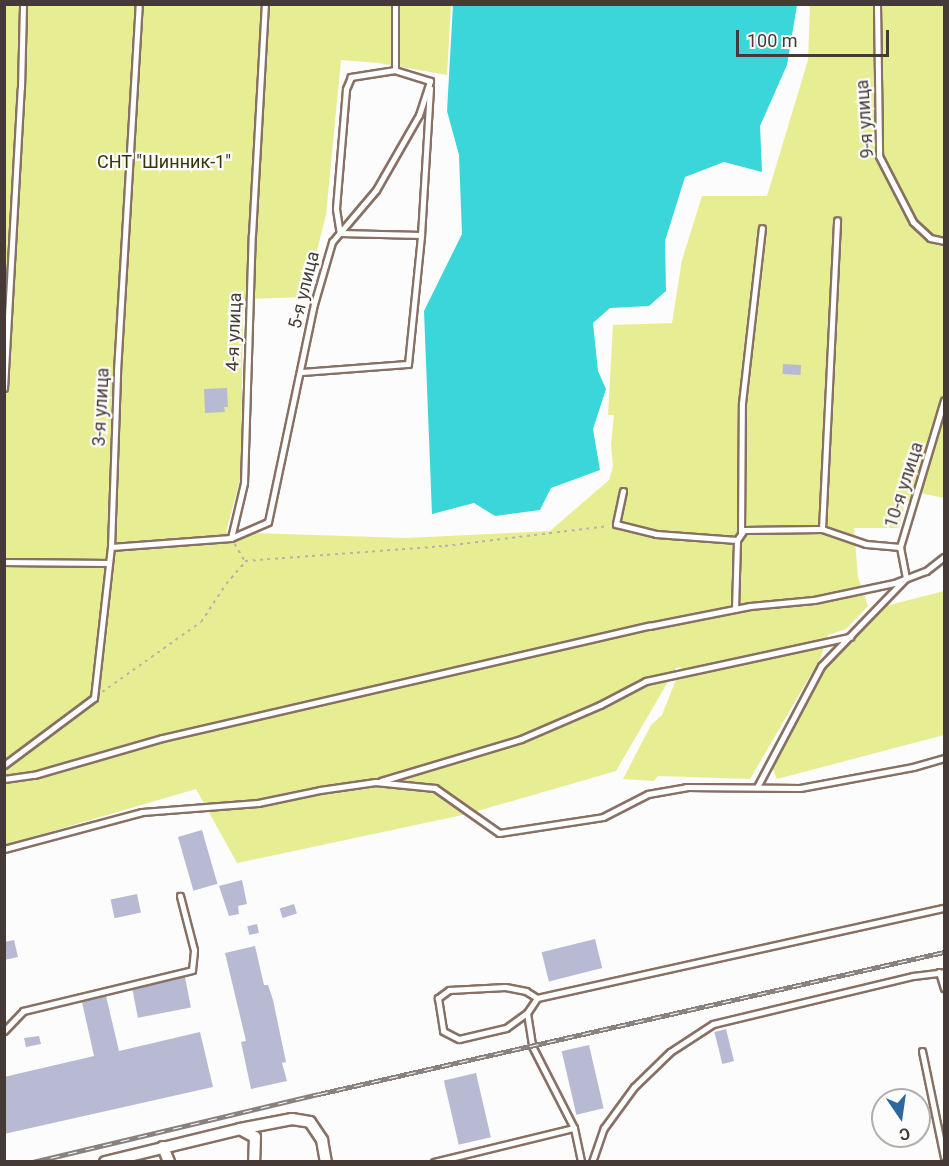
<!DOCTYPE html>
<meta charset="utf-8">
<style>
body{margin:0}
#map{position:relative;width:949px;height:1166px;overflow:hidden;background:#fcfcfc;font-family:Roboto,sans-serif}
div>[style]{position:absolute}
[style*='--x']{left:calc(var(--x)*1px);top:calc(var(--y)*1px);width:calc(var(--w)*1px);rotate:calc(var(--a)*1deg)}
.green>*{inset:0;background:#e7ed92}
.water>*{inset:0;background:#3bd6da}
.building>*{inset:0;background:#b8bad3;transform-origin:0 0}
.path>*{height:1.5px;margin-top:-0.75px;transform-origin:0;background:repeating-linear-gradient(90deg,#b7b3b1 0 3px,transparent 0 7.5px)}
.roads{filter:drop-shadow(2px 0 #887064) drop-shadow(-2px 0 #887064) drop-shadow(0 2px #887064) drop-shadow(0 -2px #887064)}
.service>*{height:5px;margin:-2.5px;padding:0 2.5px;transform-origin:2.5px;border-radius:2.5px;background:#fff}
.minor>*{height:10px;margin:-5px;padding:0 5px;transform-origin:5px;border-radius:5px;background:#fff}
.rail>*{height:5px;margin-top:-2.5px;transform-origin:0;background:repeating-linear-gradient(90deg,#fcfcfc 0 9px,#88817e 0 18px);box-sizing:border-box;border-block:2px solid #88817e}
span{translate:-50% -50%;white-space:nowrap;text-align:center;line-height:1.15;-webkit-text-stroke:4.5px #fcfcfc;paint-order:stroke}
.street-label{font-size:18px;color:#453a35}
.park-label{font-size:18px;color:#34360b}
.frame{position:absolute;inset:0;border:6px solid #453a35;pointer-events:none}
.north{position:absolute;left:871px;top:1088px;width:60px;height:60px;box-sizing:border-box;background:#fcfcfc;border:2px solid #b3aeac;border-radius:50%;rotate:167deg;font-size:16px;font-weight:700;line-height:24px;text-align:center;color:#453a35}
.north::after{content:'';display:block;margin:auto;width:21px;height:27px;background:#2c679f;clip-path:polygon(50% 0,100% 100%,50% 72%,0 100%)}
.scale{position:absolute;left:736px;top:30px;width:153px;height:27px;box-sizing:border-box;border:3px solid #453a35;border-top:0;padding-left:8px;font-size:18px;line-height:21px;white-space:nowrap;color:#453a35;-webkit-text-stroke:4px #fcfcfc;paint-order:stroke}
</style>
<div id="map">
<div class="green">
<i style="clip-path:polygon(5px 5px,451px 5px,447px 75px,379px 63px,341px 60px,326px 215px,305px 297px,243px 299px,241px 476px,226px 532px,406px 538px,550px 531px,609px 480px,613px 466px,611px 445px,614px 415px,608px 415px,613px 325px,672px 323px,682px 260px,702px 196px,767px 196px,808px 60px,810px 5px,944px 5px,944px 498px,915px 492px,913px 502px,906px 501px,899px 528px,854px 528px,858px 577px,868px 606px,846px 629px,828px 635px,821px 657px,750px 779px,658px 776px,654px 781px,623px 779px,651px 725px,662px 715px,681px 667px,676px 668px,616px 771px,467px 814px,237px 863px,196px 789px,5px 845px)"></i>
<i style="clip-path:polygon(944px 591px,944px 735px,777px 779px,769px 760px,825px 663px,874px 609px)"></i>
</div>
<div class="water">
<i style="clip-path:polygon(453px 5px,797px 5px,787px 65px,760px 126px,762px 172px,724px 162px,685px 177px,665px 241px,666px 291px,649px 306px,610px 308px,593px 323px,598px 371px,606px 389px,593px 429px,600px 470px,551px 488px,540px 510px,495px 516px,474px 503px,432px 514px,424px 311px,462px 234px,459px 155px,447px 111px)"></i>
</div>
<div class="building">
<i style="left:783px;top:364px;width:18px;height:10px;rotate:3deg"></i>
<i style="clip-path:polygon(227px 388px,228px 407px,224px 407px,225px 412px,205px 413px,204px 389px)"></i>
<i style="left:202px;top:830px;width:56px;height:25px;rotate:74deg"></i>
<i style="clip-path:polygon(242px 880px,247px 904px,238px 906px,239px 914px,229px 916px,219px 886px)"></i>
<i style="left:137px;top:894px;width:19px;height:27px;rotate:78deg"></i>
<i style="left:294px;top:904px;width:10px;height:15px;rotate:73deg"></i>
<i style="left:257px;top:924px;width:9px;height:10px;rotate:77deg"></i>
<i style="left:595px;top:939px;width:30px;height:55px;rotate:76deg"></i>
<i style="clip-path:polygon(14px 940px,18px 957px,4px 960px,4px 942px)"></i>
<i style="clip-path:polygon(255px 946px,264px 985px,268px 985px,273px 1000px,286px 1062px,282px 1063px,287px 1081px,251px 1089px,241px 1042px,246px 1041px,225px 953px)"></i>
<i style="left:185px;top:977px;width:31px;height:54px;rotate:79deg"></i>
<i style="clip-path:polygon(106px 996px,119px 1051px,200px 1032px,213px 1087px,4px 1134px,4px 1077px,94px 1056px,82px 1002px)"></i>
<i style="left:726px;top:1029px;width:33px;height:12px;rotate:76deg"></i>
<i style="clip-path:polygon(39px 1036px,41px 1044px,26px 1047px,24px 1038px)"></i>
<i style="left:589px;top:1045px;width:65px;height:28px;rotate:77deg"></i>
<i style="left:476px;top:1073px;width:66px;height:33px;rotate:77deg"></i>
</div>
<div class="path">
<i style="--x:235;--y:544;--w:20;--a:60"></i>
<i style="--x:245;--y:561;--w:201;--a:-4.3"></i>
<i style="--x:445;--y:546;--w:165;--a:-7"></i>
<i style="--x:102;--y:692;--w:121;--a:-35.3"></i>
<i style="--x:201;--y:622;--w:45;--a:-56.7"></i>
<i style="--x:226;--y:584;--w:29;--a:-49"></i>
</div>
<div class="roads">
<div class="service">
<i style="--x:877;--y:4;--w:152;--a:89.2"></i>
<i style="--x:879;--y:156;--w:74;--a:62.7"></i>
<i style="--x:913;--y:222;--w:23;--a:43"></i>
<i style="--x:930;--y:238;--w:14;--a:12"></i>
<i style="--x:395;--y:70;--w:45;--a:171"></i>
<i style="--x:351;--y:77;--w:13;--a:113"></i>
<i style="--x:346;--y:89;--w:120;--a:94.8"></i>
<i style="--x:336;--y:209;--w:24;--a:81"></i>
<i style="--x:340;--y:233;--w:81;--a:1.4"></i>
<i style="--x:421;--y:235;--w:147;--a:-86.5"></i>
<i style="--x:301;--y:372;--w:107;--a:-4.3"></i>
<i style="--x:408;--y:364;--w:130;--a:-84.2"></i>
<i style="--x:4;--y:388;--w:300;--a:-86.8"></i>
<i style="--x:21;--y:88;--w:84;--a:-88.6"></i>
<i style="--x:623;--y:491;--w:34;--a:102"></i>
<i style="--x:616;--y:524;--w:41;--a:14"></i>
<i style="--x:656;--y:534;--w:81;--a:4.2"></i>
<i style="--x:737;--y:540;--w:12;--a:-55"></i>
<i style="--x:744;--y:530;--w:78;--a:-0.7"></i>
<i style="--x:822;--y:529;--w:46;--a:18.8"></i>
<i style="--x:866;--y:544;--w:34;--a:5"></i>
<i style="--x:822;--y:529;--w:309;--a:-87.2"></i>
<i style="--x:741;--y:534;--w:131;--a:-89.6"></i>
<i style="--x:742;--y:403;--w:176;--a:-83.5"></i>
<i style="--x:231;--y:538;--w:40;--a:-23.4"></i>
<i style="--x:268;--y:522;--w:223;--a:-78.1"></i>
<i style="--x:314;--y:304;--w:65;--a:-73.8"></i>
<i style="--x:332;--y:242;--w:68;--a:-49.8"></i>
<i style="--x:376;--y:190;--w:86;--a:-60.2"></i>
<i style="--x:419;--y:115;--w:36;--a:-72"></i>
<i style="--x:430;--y:81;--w:37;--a:-163"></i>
<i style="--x:395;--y:70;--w:66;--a:-90"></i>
<i style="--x:111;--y:547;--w:120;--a:-4.3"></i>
<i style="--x:231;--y:538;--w:57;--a:-76.7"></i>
<i style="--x:244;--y:483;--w:248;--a:-88.2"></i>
<i style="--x:252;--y:235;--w:231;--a:-86.8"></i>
<i style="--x:4;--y:562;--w:103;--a:0.6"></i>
<i style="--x:735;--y:609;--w:69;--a:-88.3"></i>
<i style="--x:4;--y:765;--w:112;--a:-36.7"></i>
<i style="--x:94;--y:698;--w:152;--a:-83.6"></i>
<i style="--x:111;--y:547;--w:176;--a:-88"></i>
<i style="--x:117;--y:371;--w:368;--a:-86.6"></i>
<i style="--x:4;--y:779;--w:30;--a:-8"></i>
<i style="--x:34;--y:775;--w:133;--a:-16.1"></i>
<i style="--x:162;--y:738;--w:500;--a:-13"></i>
<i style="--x:649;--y:626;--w:103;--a:-11.2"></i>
<i style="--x:750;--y:606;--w:64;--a:-5.4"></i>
<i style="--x:814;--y:600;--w:82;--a:-12"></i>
<i style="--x:894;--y:583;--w:34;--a:-21"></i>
<i style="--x:926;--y:571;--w:23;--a:-38"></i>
<i style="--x:381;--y:781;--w:146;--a:-16.7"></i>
<i style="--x:521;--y:739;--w:86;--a:-23.3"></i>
<i style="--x:600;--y:705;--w:52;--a:-27.6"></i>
<i style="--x:646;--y:681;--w:209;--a:-12.2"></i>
<i style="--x:757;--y:787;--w:137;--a:-62.1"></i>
<i style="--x:821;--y:666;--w:122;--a:-46"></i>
<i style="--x:906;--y:578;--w:32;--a:-101"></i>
<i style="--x:900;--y:547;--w:153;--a:-73.3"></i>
<i style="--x:4;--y:849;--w:143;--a:-15"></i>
<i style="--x:142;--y:812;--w:116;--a:-4.4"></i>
<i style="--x:258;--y:803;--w:63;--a:-11.8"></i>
<i style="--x:320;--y:790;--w:56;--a:-8.3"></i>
<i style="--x:375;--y:782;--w:60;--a:5.7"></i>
<i style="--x:435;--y:788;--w:78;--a:35.1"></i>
<i style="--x:499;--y:833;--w:105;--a:-8.7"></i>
<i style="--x:603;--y:817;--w:51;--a:-27.1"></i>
<i style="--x:648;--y:794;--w:39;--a:-10"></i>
<i style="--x:686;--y:787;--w:114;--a:0.5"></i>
<i style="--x:800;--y:788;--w:115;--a:-10.5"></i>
<i style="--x:913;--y:767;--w:32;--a:-16"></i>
<i style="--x:939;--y:972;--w:17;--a:73"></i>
<i style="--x:537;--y:998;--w:13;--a:-148"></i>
<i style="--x:526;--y:991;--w:21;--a:-169"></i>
<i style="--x:505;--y:987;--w:56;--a:176.9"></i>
<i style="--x:449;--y:990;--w:14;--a:144"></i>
<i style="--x:438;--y:998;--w:33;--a:81"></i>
<i style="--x:443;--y:1031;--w:18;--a:27"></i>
<i style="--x:459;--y:1039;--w:48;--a:-13.2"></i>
<i style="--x:506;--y:1028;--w:26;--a:-36"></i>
<i style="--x:527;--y:1013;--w:18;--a:-56"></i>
<i style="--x:537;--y:998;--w:417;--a:-12.5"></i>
<i style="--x:527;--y:1013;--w:33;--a:81"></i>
<i style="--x:532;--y:1046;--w:92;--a:62.9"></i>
<i style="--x:574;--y:1128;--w:35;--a:78"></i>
<i style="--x:4;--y:1031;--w:28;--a:-46"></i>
<i style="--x:23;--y:1011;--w:174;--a:-13.6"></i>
<i style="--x:192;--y:970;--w:20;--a:-84"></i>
<i style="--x:194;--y:950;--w:56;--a:-104.5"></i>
<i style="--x:922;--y:1051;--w:108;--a:78.3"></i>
<i style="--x:434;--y:1162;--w:144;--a:-13.7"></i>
<i style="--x:592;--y:1162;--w:36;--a:-71"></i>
<i style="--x:604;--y:1128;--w:51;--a:-53.8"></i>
<i style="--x:634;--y:1087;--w:50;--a:-44.2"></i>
<i style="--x:670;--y:1052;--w:51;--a:-33.1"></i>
<i style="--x:713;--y:1024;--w:206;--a:-13.5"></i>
<i style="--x:913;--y:976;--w:31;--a:-7"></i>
</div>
<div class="minor">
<i style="--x:240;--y:1129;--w:17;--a:28"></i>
<i style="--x:255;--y:1137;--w:25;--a:92"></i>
<i style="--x:163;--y:1147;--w:16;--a:68"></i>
<i style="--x:105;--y:1162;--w:139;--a:-13.7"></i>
<i style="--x:240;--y:1129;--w:53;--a:-10.9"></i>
<i style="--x:292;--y:1119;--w:18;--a:9"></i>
<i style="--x:310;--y:1122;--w:22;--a:56"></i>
<i style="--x:322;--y:1140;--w:22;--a:80"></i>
</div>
</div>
<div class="rail">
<i style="--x:33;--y:1162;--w:294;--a:-13.4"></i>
<i style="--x:319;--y:1094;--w:641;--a:-12.8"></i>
</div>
<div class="street-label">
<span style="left:865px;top:119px;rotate:-94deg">9-я улица</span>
<span style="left:304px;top:290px;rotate:-76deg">5-я улица</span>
<span style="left:234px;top:332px;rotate:-88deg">4-я улица</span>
<span style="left:101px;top:407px;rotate:-87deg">3-я улица</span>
<span style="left:904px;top:485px;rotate:-72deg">10-я улица</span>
</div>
<div class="park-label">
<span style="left:164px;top:162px">СНТ "Шинник-1"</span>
</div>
<div class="frame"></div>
<div class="north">С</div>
<div class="scale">100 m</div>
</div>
